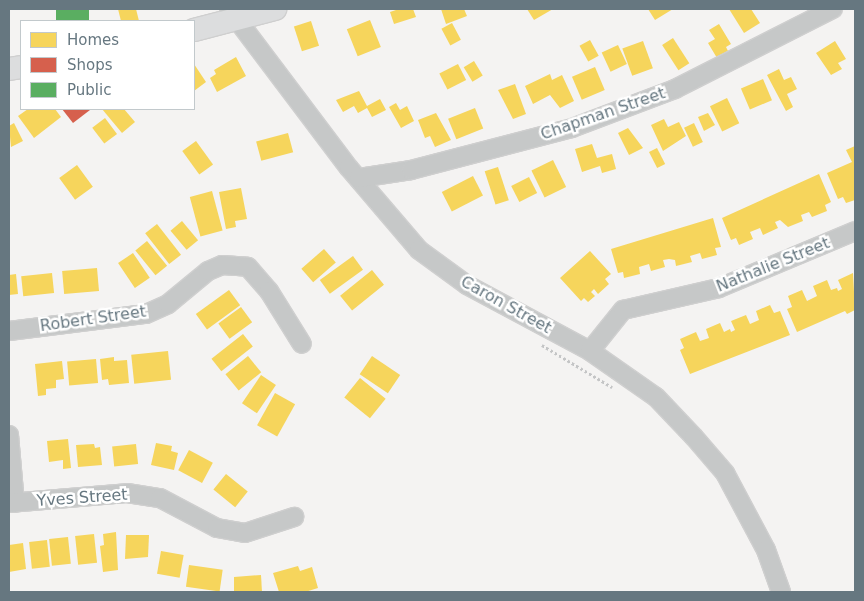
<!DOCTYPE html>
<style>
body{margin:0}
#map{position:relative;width:864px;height:601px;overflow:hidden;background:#f4f3f2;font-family:"DejaVu Sans",sans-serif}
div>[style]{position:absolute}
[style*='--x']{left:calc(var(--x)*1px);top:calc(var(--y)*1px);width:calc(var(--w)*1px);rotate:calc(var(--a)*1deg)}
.homes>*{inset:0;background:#f6d55c;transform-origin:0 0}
.shops>*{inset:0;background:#d6604d}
.public>*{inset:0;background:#5aae61;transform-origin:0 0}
.path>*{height:2.5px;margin-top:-1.25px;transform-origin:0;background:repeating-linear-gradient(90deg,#c4c5c6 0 2.5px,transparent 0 5px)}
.roads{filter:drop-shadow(1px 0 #cfcfcf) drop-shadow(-1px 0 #cfcfcf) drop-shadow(0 1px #cfcfcf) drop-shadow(0 -1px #cfcfcf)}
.minor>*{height:18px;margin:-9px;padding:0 9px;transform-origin:9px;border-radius:9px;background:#c6c8c8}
.major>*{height:22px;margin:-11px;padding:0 11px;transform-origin:11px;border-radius:11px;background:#dcddde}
span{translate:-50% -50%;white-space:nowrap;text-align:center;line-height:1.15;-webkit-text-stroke:5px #fff;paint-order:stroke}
.street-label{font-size:16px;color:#667780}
.frame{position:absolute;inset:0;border:10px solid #667780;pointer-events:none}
.legend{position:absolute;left:20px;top:20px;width:175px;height:90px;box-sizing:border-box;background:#fff;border:1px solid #c2c9cc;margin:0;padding:6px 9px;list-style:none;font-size:15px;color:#667780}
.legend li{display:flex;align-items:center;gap:10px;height:25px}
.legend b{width:25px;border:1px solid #c2c9cc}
</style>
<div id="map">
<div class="homes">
<i style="clip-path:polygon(118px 9px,136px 9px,139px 21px,121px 21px)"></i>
<i style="clip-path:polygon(399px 9px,413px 9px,416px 17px,394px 24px,390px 12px)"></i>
<i style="clip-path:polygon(441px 9px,464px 9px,467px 16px,446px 24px)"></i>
<i style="clip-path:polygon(527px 9px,553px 9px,534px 20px)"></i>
<i style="clip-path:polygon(648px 9px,673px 9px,655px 20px)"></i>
<i style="clip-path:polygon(729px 9px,751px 9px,760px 23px,744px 33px)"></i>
<i style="left:370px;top:20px;width:29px;height:25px;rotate:68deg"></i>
<i style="left:311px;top:21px;width:26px;height:18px;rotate:72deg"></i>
<i style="left:452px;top:23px;width:19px;height:12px;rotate:62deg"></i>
<i style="clip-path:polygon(719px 24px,731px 44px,726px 47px,728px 51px,717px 58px,708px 43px,715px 39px,709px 30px)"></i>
<i style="left:673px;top:38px;width:30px;height:13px;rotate:57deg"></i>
<i style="left:590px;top:40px;width:18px;height:12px;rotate:61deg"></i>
<i style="left:643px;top:41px;width:29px;height:22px;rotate:70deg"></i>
<i style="clip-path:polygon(835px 41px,846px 59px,838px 63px,842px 69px,831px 75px,816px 53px)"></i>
<i style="left:618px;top:45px;width:21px;height:18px;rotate:65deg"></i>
<i style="clip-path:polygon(236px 57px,246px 76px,217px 92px,210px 78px,216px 74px,214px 70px)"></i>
<i style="left:474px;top:61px;width:17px;height:12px;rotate:59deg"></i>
<i style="clip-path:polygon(194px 64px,206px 82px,194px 91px)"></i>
<i style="left:458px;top:64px;width:18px;height:21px;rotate:63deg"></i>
<i style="left:595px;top:67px;width:25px;height:25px;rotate:67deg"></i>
<i style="clip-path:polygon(779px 69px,784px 80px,791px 77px,797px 89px,787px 94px,793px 107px,786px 111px,767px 75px)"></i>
<i style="clip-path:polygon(550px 74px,552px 80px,562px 75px,574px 101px,560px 108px,550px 95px,533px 104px,525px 86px)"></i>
<i style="left:763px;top:79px;width:23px;height:24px;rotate:67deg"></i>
<i style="clip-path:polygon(515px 84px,526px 114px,513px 119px,498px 90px)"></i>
<i style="clip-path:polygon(359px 91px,367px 106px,380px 99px,386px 110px,372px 117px,367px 108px,358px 113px,354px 106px,343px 112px,336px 100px)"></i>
<i style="left:727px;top:98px;width:28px;height:19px;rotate:64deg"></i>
<i style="clip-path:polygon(396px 103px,400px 110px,407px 106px,414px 121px,401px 128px,389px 107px)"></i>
<i style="left:475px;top:108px;width:22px;height:29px;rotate:68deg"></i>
<i style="clip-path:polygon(28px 109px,55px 109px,61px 117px,34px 138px,18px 116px)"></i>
<i style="clip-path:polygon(102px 109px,124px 109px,135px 122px,122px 133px)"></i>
<i style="clip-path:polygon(436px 113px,451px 140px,435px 147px,430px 136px,425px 138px,418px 120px)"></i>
<i style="clip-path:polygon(708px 113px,715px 125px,704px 131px,698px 117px)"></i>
<i style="left:105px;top:118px;width:20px;height:16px;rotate:53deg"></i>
<i style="clip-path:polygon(664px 119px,668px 127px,679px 122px,686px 136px,663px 151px,651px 125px)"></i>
<i style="clip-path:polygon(14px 123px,23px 141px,11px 147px,9px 126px)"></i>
<i style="left:694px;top:123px;width:21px;height:11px;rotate:65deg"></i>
<i style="clip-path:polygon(628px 128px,643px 148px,629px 155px,618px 133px)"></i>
<i style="left:288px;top:133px;width:20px;height:33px;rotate:75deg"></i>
<i style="left:196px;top:141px;width:29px;height:17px;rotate:54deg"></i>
<i style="clip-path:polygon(592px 144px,597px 158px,612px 154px,616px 169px,602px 173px,600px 166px,582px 172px,575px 149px)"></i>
<i style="clip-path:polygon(855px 146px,855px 200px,846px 203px,843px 197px,838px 199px,827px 173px,852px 162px,846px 150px)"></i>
<i style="left:657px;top:148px;width:18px;height:9px;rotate:63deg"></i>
<i style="left:553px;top:160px;width:30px;height:24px;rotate:64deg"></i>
<i style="left:77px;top:165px;width:27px;height:22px;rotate:54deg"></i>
<i style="left:498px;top:167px;width:35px;height:14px;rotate:72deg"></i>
<i style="clip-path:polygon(819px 174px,831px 202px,825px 205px,827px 211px,812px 217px,809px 212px,801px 215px,803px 221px,788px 227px,780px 220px,775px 222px,778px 228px,763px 235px,760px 228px,750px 232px,753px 239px,739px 245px,736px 238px,731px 240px,722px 218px)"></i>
<i style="left:473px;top:176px;width:22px;height:35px;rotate:63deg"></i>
<i style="left:529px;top:177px;width:18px;height:20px;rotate:63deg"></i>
<i style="clip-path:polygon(241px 188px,247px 219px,235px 221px,236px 227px,226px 229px,219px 192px)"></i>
<i style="left:212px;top:191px;width:41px;height:23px;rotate:75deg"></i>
<i style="clip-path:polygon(713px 218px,721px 247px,715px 248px,717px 255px,702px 259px,700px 253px,690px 256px,692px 262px,676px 266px,675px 260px,669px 259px,663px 260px,665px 267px,651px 271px,649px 264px,639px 267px,640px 274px,624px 278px,623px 272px,618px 273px,611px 249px)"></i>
<i style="left:182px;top:221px;width:25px;height:15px;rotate:50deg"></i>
<i style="left:157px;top:224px;width:39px;height:15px;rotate:52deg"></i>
<i style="left:147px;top:241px;width:32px;height:15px;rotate:51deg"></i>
<i style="left:324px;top:249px;width:18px;height:30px;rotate:49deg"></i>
<i style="clip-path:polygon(590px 251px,611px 274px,605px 279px,609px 284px,598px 294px,594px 289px,591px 292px,595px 296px,588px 302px,584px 298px,581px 301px,560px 278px)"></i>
<i style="left:133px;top:253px;width:30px;height:18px;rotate:56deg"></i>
<i style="left:353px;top:256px;width:17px;height:41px;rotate:54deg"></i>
<i style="left:97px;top:268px;width:23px;height:35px;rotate:85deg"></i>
<i style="left:372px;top:270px;width:19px;height:41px;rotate:51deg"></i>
<i style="left:52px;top:273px;width:20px;height:31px;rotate:84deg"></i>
<i style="clip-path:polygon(853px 273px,855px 310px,847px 314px,845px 311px,797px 332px,787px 309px,792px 307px,788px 296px,802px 290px,807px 301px,817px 296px,813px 286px,827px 280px,831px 290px,837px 288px,838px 291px,842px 289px,838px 280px)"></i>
<i style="clip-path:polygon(16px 274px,18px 294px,9px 295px,9px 275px)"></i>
<i style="left:229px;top:290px;width:19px;height:41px;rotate:54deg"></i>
<i style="clip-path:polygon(770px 305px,774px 313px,780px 311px,790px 335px,690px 374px,680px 350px,684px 348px,680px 339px,696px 332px,700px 341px,709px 338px,706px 329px,720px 323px,724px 332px,730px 329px,731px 332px,735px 330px,731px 321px,746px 315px,750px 324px,759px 320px,756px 311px)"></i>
<i style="left:241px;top:307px;width:19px;height:28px;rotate:54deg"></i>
<i style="left:243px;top:334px;width:16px;height:40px;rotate:52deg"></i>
<i style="left:168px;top:351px;width:29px;height:37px;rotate:84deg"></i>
<i style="left:248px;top:356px;width:21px;height:29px;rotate:51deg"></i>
<i style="left:372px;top:356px;width:34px;height:22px;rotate:34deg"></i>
<i style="clip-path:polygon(114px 357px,114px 361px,127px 360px,129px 383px,109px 385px,108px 379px,102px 380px,100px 359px)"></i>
<i style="left:96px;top:359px;width:24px;height:29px;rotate:85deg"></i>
<i style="clip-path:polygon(62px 361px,64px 379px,56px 380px,56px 388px,46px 389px,46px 395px,38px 396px,35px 364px)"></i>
<i style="left:261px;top:375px;width:18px;height:34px;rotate:34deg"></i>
<i style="left:360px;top:378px;width:33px;height:25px;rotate:39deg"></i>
<i style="left:275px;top:393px;width:23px;height:37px;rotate:29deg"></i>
<i style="clip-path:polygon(68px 439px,71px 468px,63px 469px,63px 460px,49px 462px,47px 441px)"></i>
<i style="clip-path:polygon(156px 443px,172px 446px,171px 451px,178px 453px,174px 470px,151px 465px)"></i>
<i style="clip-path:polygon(94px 444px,95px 448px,100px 447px,102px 465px,78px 467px,76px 445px)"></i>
<i style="left:136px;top:444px;width:20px;height:24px;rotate:84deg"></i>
<i style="left:189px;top:450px;width:27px;height:23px;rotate:28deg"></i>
<i style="left:226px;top:474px;width:28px;height:20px;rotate:39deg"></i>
<i style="clip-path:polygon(116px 532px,118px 570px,103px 572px,100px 546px,104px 545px,103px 534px)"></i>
<i style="left:94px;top:534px;width:29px;height:19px;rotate:84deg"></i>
<i style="clip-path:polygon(126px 535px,149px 535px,148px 557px,125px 559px)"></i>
<i style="left:68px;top:537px;width:27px;height:19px;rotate:84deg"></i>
<i style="left:47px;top:540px;width:27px;height:18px;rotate:84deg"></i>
<i style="clip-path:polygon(23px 543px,26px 569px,9px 572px,9px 545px)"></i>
<i style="left:161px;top:551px;width:23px;height:23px;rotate:10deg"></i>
<i style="left:189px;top:565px;width:34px;height:22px;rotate:8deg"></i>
<i style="clip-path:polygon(298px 566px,300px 571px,312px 567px,318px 588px,305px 592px,279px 592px,273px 573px)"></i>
<i style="clip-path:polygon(261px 575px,262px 592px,234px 592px,234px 577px)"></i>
</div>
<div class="shops">
<i style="clip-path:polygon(62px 109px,88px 109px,90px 110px,73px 123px)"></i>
</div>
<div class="public">
<i style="left:56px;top:9px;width:33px;height:12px"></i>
</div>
<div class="path">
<i style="--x:542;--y:345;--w:82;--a:31"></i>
</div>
<div class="roads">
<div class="minor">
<i style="--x:229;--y:9;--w:199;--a:53"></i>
<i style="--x:349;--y:168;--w:108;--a:49.5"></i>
<i style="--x:419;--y:250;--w:59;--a:36.1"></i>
<i style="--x:467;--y:285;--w:140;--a:28.2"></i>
<i style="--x:590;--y:351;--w:80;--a:34.9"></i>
<i style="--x:656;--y:397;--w:55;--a:46.5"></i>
<i style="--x:694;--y:437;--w:48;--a:49.3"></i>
<i style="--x:725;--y:473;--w:87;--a:62"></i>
<i style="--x:766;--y:550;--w:45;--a:70.3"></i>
<i style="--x:359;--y:178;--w:53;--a:-8.7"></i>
<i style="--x:411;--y:170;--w:166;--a:-14.6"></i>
<i style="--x:572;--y:128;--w:110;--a:-20.7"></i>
<i style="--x:675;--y:89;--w:177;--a:-26.9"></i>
<i style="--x:9;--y:331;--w:138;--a:-7.1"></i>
<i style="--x:146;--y:314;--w:24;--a:-24"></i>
<i style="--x:168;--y:304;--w:52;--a:-39.5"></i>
<i style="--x:208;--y:271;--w:15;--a:-23"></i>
<i style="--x:222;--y:265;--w:26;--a:4"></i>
<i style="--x:248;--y:267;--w:32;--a:49"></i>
<i style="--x:269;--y:291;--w:62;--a:58.1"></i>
<i style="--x:590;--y:351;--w:53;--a:-51.2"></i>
<i style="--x:623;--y:310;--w:98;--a:-12.9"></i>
<i style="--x:719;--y:288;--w:147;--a:-22.7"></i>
<i style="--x:9;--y:435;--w:68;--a:85"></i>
<i style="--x:9;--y:503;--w:118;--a:-4.8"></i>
<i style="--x:127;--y:493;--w:33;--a:9"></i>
<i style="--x:160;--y:498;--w:64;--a:27.8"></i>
<i style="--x:217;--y:528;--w:28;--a:10"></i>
<i style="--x:245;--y:533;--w:52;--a:-18.1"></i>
</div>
<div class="major">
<i style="--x:194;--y:30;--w:84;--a:-14.5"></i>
<i style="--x:9;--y:69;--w:12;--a:-9"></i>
</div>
</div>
<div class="street-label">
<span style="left:603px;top:114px;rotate:-19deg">Chapman Street</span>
<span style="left:773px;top:265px;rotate:-22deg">Nathalie Street</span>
<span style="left:506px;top:305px;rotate:29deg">Caron Street</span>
<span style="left:93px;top:319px;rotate:-8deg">Robert Street</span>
<span style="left:82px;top:498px;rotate:-4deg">Yves Street</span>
</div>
<div class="frame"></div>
<ul class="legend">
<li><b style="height:14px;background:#f6d55c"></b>Homes</li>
<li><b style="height:14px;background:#d6604d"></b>Shops</li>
<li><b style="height:14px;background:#5aae61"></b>Public</li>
</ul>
</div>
